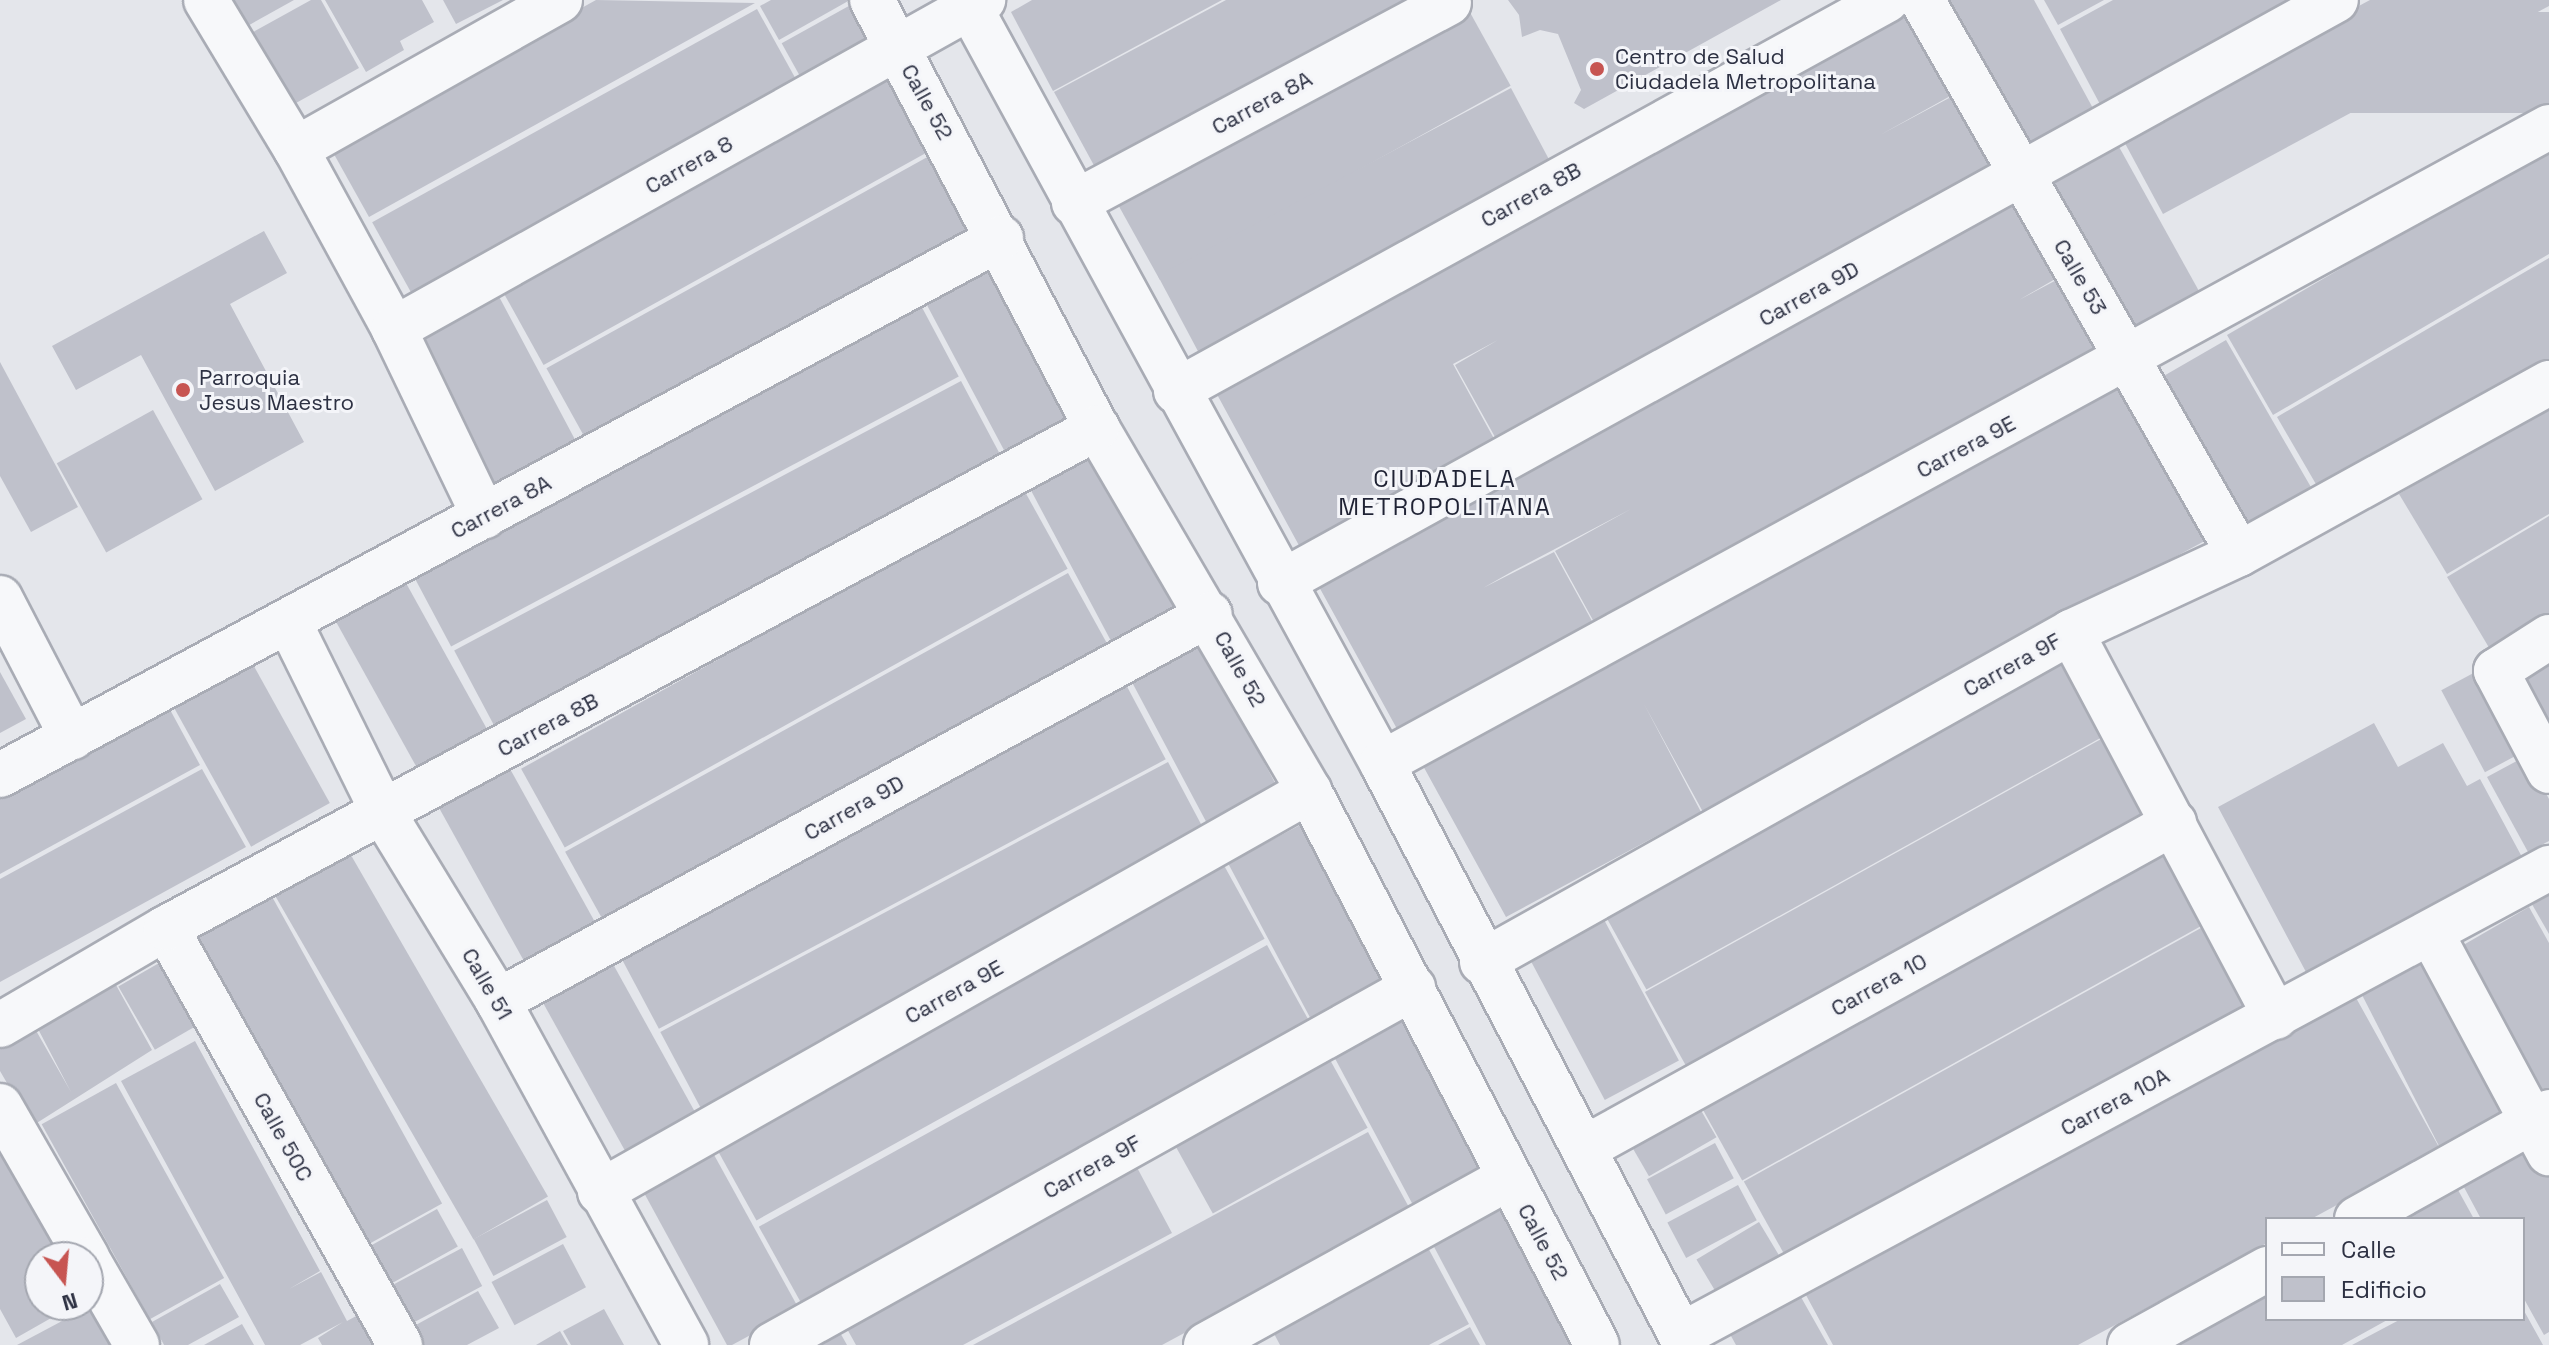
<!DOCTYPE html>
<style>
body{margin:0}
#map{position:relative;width:2549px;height:1345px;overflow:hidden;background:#e4e6eb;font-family:"Space Grotesk",sans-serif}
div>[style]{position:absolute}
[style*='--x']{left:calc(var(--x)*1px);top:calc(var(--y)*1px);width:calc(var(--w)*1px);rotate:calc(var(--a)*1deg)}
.building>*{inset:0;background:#bfc1cb;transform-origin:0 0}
.roads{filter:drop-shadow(2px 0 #a9acb5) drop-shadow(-2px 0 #a9acb5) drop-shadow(0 2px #a9acb5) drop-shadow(0 -2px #a9acb5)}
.minor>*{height:44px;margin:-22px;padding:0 22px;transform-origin:22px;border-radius:22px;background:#f7f8fa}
.dots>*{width:22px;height:22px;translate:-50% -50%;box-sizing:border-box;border:4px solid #f4f5f9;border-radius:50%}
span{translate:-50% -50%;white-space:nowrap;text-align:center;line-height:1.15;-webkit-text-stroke:6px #f4f5f9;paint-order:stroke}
.poi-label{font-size:22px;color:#2d3143}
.left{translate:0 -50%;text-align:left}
.street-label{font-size:22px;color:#2d3143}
.neighbourhood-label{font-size:24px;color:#1f2234;letter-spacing:2px}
.legend{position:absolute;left:2265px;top:1217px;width:260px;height:104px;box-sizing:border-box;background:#f4f5f9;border:2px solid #a4a7b0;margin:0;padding:10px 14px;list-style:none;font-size:24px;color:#2d3143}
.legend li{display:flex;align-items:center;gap:16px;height:40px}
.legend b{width:40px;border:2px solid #a4a7b0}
.north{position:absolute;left:24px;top:1241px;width:80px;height:80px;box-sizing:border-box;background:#f4f5f9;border:2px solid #a4a7b0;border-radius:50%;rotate:164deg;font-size:22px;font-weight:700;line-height:32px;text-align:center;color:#2d3143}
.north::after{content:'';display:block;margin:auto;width:28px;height:36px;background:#c75552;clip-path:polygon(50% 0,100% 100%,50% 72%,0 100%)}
</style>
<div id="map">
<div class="building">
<i style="clip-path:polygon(226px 0,294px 0,242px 29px)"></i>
<i style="clip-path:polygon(311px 0,321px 0,359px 68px,287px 108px,246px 36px)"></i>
<i style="clip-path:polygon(325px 0,422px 0,434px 22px,400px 41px,404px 50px,366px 72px)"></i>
<i style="clip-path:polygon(443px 0,503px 0,456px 24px)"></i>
<i style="clip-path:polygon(596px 0,755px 3px,369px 217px,330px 147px)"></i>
<i style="clip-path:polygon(771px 0,850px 0,779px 40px,760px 6px)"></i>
<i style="clip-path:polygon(1032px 0,1222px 0,1053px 91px,1011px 12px)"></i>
<i style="clip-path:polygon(1226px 0,1416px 0,1097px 171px,1054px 92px)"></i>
<i style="clip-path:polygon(1508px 0,1781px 0,1584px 109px,1574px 103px,1581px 90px,1558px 34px,1540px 30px,1522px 37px,1519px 15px)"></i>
<i style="clip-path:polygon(1941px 0,2034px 0,2095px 112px,2025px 151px)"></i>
<i style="clip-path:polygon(2044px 0,2104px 0,2058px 25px)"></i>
<i style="clip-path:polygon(2113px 0,2303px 0,2102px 108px,2060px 29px)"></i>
<i style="clip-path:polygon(2370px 0,2549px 0,2549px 6px,2163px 214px,2120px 134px)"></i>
<i style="left:856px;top:2px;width:39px;height:85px;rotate:61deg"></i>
<i style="left:1467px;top:7px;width:90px;height:401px;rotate:61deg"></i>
<i style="clip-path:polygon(1918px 7px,1963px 89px,1880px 135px,1964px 90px,2009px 171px,1500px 446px,1455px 365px,1498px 340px,1453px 364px,1498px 446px,1302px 551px,1213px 387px)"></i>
<i style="left:757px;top:9px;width:80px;height:440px;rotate:61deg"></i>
<i style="left:2549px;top:12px;width:101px;height:437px;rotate:90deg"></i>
<i style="left:894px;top:69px;width:89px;height:450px;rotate:61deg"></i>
<i style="left:1511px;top:88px;width:89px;height:400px;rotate:62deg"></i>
<i style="left:2113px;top:136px;width:185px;height:83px;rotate:61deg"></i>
<i style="clip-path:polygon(2549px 147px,2549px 254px,2273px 415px,2227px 335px)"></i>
<i style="left:940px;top:150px;width:88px;height:450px;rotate:61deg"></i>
<i style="clip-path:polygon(2018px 194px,2062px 275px,2019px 300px,2064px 276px,2108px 357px,1600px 633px,1555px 551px,1631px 509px,1513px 571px,1483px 588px,1554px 552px,1598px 632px,1402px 738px,1312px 574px)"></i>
<i style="clip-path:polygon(264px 231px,287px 273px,230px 304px,304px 442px,215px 491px,141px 355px,76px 390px,52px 346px)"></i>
<i style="clip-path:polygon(2549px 258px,2549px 366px,2324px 498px,2277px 417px)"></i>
<i style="left:993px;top:259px;width:182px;height:80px;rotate:62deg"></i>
<i style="left:495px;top:289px;width:178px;height:92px;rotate:62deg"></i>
<i style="left:917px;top:298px;width:89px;height:575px;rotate:62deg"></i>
<i style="left:2226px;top:340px;width:186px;height:81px;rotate:60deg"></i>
<i style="clip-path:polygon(0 362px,78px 507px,31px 532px,0 476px)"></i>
<i style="clip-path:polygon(2121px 373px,2212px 537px,1703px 812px,1644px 704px,1701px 812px,1506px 917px,1416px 753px)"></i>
<i style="left:961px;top:381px;width:89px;height:574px;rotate:62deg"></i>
<i style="clip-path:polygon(2549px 406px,2549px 514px,2447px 574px,2399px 494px)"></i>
<i style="left:153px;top:410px;width:102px;height:110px;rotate:61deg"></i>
<i style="left:1100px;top:452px;width:182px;height:79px;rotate:62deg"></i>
<i style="left:1024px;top:490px;width:90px;height:575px;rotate:61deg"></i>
<i style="clip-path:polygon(2549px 516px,2549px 624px,2494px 656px,2447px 577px)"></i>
<i style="left:1068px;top:573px;width:90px;height:575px;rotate:61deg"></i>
<i style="left:401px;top:574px;width:185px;height:80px;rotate:61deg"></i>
<i style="left:1199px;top:640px;width:183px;height:79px;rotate:62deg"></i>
<i style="left:2067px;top:649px;width:94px;height:533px;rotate:61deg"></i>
<i style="left:245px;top:650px;width:175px;height:90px;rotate:61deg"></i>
<i style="clip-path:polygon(2549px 650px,2549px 755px,2504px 675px)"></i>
<i style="left:2481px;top:669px;width:93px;height:45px;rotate:62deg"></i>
<i style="clip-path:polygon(0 672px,26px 719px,0 733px)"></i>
<i style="left:1123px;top:679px;width:91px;height:574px;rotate:62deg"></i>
<i style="clip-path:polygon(161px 693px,200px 765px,0 874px,0 781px)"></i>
<i style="clip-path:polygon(2374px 723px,2398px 767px,2443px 743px,2467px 786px,2480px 779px,2522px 857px,2306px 972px,2218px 807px)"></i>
<i style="left:2112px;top:733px;width:92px;height:534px;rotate:61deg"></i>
<i style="clip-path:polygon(2526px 756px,2549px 799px,2549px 841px,2528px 852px,2487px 777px)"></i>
<i style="left:1168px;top:762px;width:90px;height:575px;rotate:62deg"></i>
<i style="left:509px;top:767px;width:185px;height:81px;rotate:61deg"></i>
<i style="clip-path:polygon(202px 769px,246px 847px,0 982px,0 879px)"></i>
<i style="left:1304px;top:823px;width:178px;height:86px;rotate:62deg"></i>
<i style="left:2169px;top:849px;width:83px;height:534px;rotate:61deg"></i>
<i style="left:348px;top:850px;width:400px;height:86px;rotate:60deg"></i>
<i style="left:1221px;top:860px;width:90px;height:581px;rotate:61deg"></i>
<i style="clip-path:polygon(2549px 887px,2549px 934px,2529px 899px)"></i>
<i style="left:270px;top:893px;width:355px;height:92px;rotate:61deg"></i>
<i style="clip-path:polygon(2529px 907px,2549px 943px,2549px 1103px,2542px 1107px,2453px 951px)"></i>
<i style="left:1601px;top:914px;width:166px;height:84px;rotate:62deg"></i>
<i style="left:2210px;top:923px;width:94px;height:533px;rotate:61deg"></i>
<i style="left:1267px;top:945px;width:89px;height:581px;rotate:61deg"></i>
<i style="left:2422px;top:954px;width:183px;height:72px;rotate:63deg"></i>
<i style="left:608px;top:955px;width:186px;height:80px;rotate:61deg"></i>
<i style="left:166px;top:959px;width:73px;height:55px;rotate:60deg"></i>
<i style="clip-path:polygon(116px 985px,152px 1050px,32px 1126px,0 1071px,0 1048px,34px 1027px,71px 1092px,37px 1027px)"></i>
<i style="clip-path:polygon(2350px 987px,2440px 1149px,2311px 1219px,2267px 1219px,2267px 1243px,2078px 1345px,1833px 1345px,1800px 1284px)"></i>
<i style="left:1401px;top:1010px;width:183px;height:81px;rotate:62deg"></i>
<i style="clip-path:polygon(195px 1041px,320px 1271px,289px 1289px,321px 1272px,347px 1321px,358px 1315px,376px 1345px,322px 1345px,318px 1338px,343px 1322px,300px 1345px,265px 1345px,121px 1081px)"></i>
<i style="left:1324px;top:1049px;width:90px;height:177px;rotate:61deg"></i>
<i style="left:116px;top:1083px;width:223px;height:85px;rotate:61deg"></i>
<i style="left:1695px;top:1100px;width:43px;height:78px;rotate:60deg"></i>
<i style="clip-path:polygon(1368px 1132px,1411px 1211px,1162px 1345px,973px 1345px)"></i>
<i style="clip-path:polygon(2534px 1135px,2549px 1162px,2549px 1332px,2544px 1335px,2523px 1297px,2523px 1219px,2481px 1219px,2458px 1176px)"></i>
<i style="left:1715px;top:1143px;width:40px;height:77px;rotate:62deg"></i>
<i style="clip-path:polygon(0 1147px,65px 1257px,40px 1257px,40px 1305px,74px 1305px,16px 1338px,0 1309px)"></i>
<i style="clip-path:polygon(713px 1153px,799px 1309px,732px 1345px,727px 1345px,643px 1191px)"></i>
<i style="clip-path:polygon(1133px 1160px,1172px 1233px,963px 1345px,856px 1345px,841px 1318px)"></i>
<i style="clip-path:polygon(2452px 1179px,2474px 1219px,2380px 1219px)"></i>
<i style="left:1738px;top:1185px;width:40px;height:80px;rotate:62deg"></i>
<i style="left:547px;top:1200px;width:42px;height:83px;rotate:62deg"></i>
<i style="clip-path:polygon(1503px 1206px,1577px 1345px,1486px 1345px,1432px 1243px)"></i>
<i style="left:437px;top:1209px;width:43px;height:76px;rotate:61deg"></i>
<i style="left:1759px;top:1222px;width:45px;height:73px;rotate:59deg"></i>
<i style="left:563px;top:1244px;width:49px;height:81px;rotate:62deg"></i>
<i style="clip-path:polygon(1426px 1244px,1469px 1324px,1429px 1345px,1280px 1345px,1271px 1328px)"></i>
<i style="left:462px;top:1248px;width:43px;height:84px;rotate:62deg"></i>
<i style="clip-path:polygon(2267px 1280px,2267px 1319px,2389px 1319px,2342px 1345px,2147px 1345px)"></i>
<i style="clip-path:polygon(220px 1284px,239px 1317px,188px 1345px,164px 1345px,152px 1322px)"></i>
<i style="clip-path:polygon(1797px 1290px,1828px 1345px,1736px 1345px,1726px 1327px)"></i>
<i style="clip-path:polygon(478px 1291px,499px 1328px,467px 1345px,424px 1345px,414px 1326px)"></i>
<i style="clip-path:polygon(94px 1304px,115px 1345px,17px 1345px)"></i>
<i style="clip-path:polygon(604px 1309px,624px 1345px,571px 1345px,563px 1331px)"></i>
<i style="clip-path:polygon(2523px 1309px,2543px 1345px,2352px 1345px,2401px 1319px,2523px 1319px)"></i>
<i style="clip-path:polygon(834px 1322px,847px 1345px,791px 1345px)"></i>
<i style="clip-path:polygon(242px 1324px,254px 1345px,204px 1345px)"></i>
<i style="clip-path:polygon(1470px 1327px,1480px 1345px,1438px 1345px)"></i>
<i style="clip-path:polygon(560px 1331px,568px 1345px,536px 1345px)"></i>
</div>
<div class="roads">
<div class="minor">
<i style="--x:206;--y:0;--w:174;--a:58.9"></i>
<i style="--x:296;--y:149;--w:205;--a:61.4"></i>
<i style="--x:394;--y:329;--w:208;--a:64.3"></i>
<i style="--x:872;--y:0;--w:484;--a:62.3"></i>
<i style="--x:1097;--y:428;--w:420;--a:59.7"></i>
<i style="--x:1309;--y:791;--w:624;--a:62.53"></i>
<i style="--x:966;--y:0;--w:869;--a:61.4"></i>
<i style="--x:1382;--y:763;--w:657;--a:62.42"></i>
<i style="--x:1922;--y:0;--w:638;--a:60.22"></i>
<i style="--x:296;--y:149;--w:303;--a:-29.4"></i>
<i style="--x:1074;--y:203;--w:425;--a:-28.1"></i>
<i style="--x:394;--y:329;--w:675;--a:-29.19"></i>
<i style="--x:1176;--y:391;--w:811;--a:-28.81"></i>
<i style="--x:1280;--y:583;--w:1206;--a:-28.9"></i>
<i style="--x:0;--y:598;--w:157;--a:62.6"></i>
<i style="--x:289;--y:622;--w:214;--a:63.7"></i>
<i style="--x:384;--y:814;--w:219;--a:58.6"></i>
<i style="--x:498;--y:1001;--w:392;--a:61.3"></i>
<i style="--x:2071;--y:632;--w:436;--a:62"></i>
<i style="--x:2549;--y:637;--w:63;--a:147.3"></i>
<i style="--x:2496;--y:671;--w:113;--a:62.1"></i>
<i style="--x:1382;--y:763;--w:1329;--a:-28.59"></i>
<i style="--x:0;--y:775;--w:1136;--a:-28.21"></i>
<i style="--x:166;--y:928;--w:478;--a:60.7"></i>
<i style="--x:2431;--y:933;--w:250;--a:61.8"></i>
<i style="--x:1482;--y:962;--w:675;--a:-29.26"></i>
<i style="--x:2071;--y:632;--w:185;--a:-24.9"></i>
<i style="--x:2239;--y:554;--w:354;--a:-28.9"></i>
<i style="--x:498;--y:1001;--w:810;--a:-28.53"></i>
<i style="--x:0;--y:1025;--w:192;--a:-30.3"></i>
<i style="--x:166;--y:928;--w:1057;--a:-28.24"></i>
<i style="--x:0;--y:1106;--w:174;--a:60.1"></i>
<i style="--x:1585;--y:1148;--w:673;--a:-28.89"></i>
<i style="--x:600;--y:1192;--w:815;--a:-29.49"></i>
<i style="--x:2357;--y:1219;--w:220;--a:-29.1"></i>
<i style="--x:88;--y:1260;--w:98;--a:60"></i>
<i style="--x:1681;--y:1335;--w:986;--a:-28.28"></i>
<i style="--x:772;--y:1345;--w:734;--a:-29.12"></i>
<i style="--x:1206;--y:1345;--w:345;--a:-28.9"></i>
<i style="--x:2130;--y:1345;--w:157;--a:-29"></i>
</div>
</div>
<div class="dots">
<i style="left:1597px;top:69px;background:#c75552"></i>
<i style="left:183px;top:390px;background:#c75552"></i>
</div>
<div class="poi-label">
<span class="left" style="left:1615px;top:69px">Centro de Salud<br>Ciudadela Metropolitana</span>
<span class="left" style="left:199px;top:390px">Parroquia<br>Jesus Maestro</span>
</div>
<div class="street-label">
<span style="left:927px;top:102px;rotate:61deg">Calle 52</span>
<span style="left:1262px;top:103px;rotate:-28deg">Carrera 8A</span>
<span style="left:689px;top:165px;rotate:-29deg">Carrera 8</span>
<span style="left:1531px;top:195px;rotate:-29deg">Carrera 8B</span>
<span style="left:2080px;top:277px;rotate:60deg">Calle 53</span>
<span style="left:1809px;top:294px;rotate:-29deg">Carrera 9D</span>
<span style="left:1966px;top:447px;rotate:-28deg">Carrera 9E</span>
<span style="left:501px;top:507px;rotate:-28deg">Carrera 8A</span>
<span style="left:2012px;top:665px;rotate:-29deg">Carrera 9F</span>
<span style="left:1240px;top:669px;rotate:61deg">Calle 52</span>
<span style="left:548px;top:725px;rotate:-28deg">Carrera 8B</span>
<span style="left:854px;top:808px;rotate:-29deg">Carrera 9D</span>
<span style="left:487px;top:984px;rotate:60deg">Calle 51</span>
<span style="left:1879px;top:985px;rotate:-29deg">Carrera 10</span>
<span style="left:954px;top:992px;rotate:-29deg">Carrera 9E</span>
<span style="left:2115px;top:1102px;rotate:-28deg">Carrera 10A</span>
<span style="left:283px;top:1137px;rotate:61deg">Calle 50C</span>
<span style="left:1092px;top:1167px;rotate:-29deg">Carrera 9F</span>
<span style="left:1543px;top:1242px;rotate:62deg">Calle 52</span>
</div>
<div class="neighbourhood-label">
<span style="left:1445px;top:493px">CIUDADELA<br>METROPOLITANA</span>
</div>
<ul class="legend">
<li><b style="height:10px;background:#f7f8fa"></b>Calle</li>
<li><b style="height:22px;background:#bfc1cb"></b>Edificio</li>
</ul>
<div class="north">N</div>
</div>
